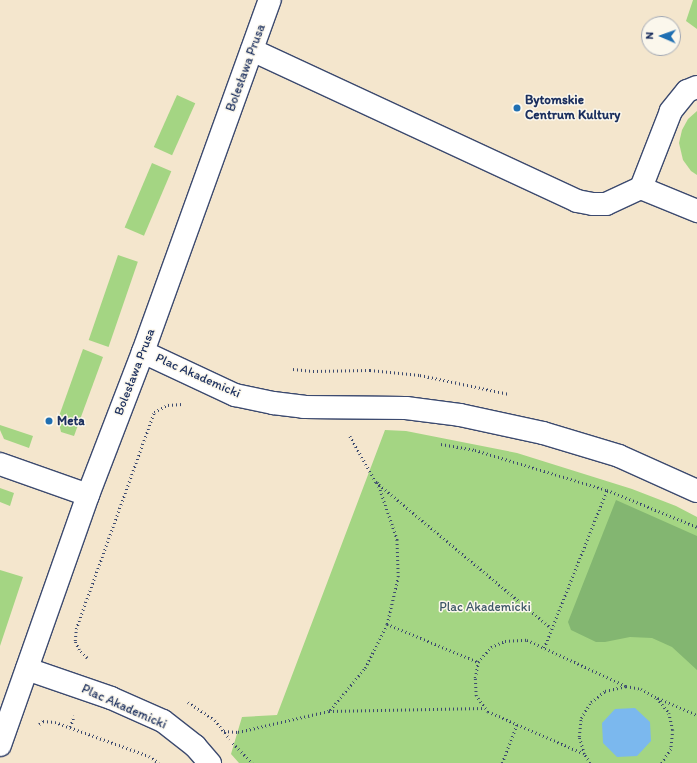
<!DOCTYPE html>
<meta charset="utf-8">
<style>
body{margin:0}
#map{position:relative;width:697px;height:763px;overflow:hidden;background:#f4e6cd;font-family:Itim,sans-serif}
div>[style]{position:absolute}
[style*='--x']{left:calc(var(--x)*1px);top:calc(var(--y)*1px);width:calc(var(--w)*1px);rotate:calc(var(--a)*1deg)}
.green>*{inset:0;background:#a4d583;transform-origin:0 0}
.forest>*{inset:0;background:#83b671}
.water>*{inset:0;background:#7bb8ee}
.path>*{height:2.5px;margin-top:-1.25px;transform-origin:0;background:repeating-linear-gradient(90deg,#3c4a6f 0 1px,transparent 0 4px)}
.roads{filter:drop-shadow(1px 0 #3c4a6f) drop-shadow(-1px 0 #3c4a6f) drop-shadow(0 1px #3c4a6f) drop-shadow(0 -1px #3c4a6f)}
.minor>*{height:22px;margin:-11px;padding:0 11px;transform-origin:11px;border-radius:11px;background:#fff}
.dots>*{width:11px;height:11px;translate:-50% -50%;box-sizing:border-box;border:2px solid #fbf7ec;border-radius:50%}
span{translate:-50% -50%;white-space:nowrap;text-align:center;line-height:1.15;-webkit-text-stroke:3px #fbf7ec;paint-order:stroke}
.street-label{font-size:13px;color:#1b2f5e}
.poi-label{font-size:13px;color:#1b2f5e;font-weight:700}
.left{translate:0 -50%;text-align:left}
.park-label{font-size:13px;color:#3d5867}
.north{position:absolute;left:641px;top:16px;width:40px;height:40px;box-sizing:border-box;background:#fbf7ec;border:1px solid #a1a7b3;border-radius:50%;rotate:272deg;font-size:11px;font-weight:700;line-height:16px;text-align:center;color:#1b2f5e}
.north::after{content:'';display:block;margin:auto;width:14px;height:18px;background:#1f6fb2;clip-path:polygon(50% 0,100% 100%,50% 72%,0 100%)}
</style>
<div id="map">
<div class="green">
<i style="clip-path:polygon(693px 0,697px 0,697px 29px,686px 21px)"></i>
<i style="left:177px;top:95px;width:20px;height:57px;rotate:24deg"></i>
<i style="clip-path:polygon(697px 111px,697px 175px,691px 171px,683px 160px,679px 143px,682px 130px,688px 119px)"></i>
<i style="left:152px;top:163px;width:21px;height:70px;rotate:23deg"></i>
<i style="left:118px;top:255px;width:21px;height:90px;rotate:19deg"></i>
<i style="clip-path:polygon(83px 349px,103px 357px,74px 436px,61px 432px,58px 419px)"></i>
<i style="clip-path:polygon(0 425px,33px 436px,29px 448px,4px 439px,0 430px)"></i>
<i style="clip-path:polygon(385px 430px,406px 431px,517px 453px,632px 489px,676px 506px,697px 517px,697px 763px,239px 763px,231px 754px,242px 717px,277px 715px)"></i>
<i style="clip-path:polygon(0 488px,14px 493px,10px 506px,0 502px)"></i>
<i style="clip-path:polygon(0 570px,23px 577px,0 646px)"></i>
</div>
<div class="forest">
<i style="clip-path:polygon(616px 500px,697px 536px,697px 670px,672px 647px,652px 638px,630px 637px,605px 642px,596px 642px,571px 630px,568px 622px)"></i>
</div>
<div class="water">
<i style="clip-path:polygon(635px 708px,650px 722px,651px 741px,637px 756px,617px 757px,603px 743px,602px 723px,615px 709px)"></i>
</div>
<div class="path">
<i style="--x:293;--y:369;--w:20;--a:6"></i>
<i style="--x:313;--y:371;--w:57;--a:-1"></i>
<i style="--x:370;--y:370;--w:50;--a:5.7"></i>
<i style="--x:420;--y:375;--w:91;--a:12.1"></i>
<i style="--x:350;--y:436;--w:53;--a:60.5"></i>
<i style="--x:376;--y:482;--w:228;--a:39.8"></i>
<i style="--x:441;--y:444;--w:35;--a:10"></i>
<i style="--x:475;--y:450;--w:138;--a:16.9"></i>
<i style="--x:607;--y:490;--w:97;--a:22.3"></i>
<i style="--x:387;--y:624;--w:99;--a:22.7"></i>
<i style="--x:544;--y:648;--w:170;--a:-68.3"></i>
<i style="--x:87;--y:658;--w:11;--a:-135"></i>
<i style="--x:79;--y:650;--w:10;--a:-114"></i>
<i style="--x:75;--y:641;--w:12;--a:-85"></i>
<i style="--x:76;--y:629;--w:231;--a:-70.2"></i>
<i style="--x:154;--y:412;--w:16;--a:-27"></i>
<i style="--x:168;--y:405;--w:14;--a:-4"></i>
<i style="--x:658;--y:698;--w:43;--a:23.6"></i>
<i style="--x:188;--y:702;--w:32;--a:34"></i>
<i style="--x:215;--y:720;--w:24;--a:52"></i>
<i style="--x:330;--y:710;--w:55;--a:-50.2"></i>
<i style="--x:365;--y:668;--w:49;--a:-63.4"></i>
<i style="--x:387;--y:624;--w:48;--a:-76.8"></i>
<i style="--x:398;--y:577;--w:37;--a:-92"></i>
<i style="--x:397;--y:540;--w:61;--a:-109"></i>
<i style="--x:39;--y:724;--w:5;--a:-37"></i>
<i style="--x:43;--y:721;--w:12;--a:5"></i>
<i style="--x:55;--y:722;--w:100;--a:19.9"></i>
<i style="--x:149;--y:756;--w:12;--a:35"></i>
<i style="--x:70;--y:727;--w:12;--a:-70"></i>
<i style="--x:224;--y:731;--w:14;--a:4"></i>
<i style="--x:238;--y:732;--w:93;--a:-13"></i>
<i style="--x:329;--y:711;--w:156;--a:-1.1"></i>
<i style="--x:233;--y:743;--w:28;--a:46"></i>
<i style="--x:584;--y:754;--w:105;--a:-156.4"></i>
<i style="--x:488;--y:712;--w:20;--a:-127"></i>
<i style="--x:476;--y:696;--w:18;--a:-93"></i>
<i style="--x:475;--y:678;--w:16;--a:-79"></i>
<i style="--x:478;--y:662;--w:20;--a:-49"></i>
<i style="--x:491;--y:647;--w:15;--a:-23"></i>
<i style="--x:505;--y:641;--w:22;--a:-3"></i>
<i style="--x:527;--y:640;--w:109;--a:24.9"></i>
<i style="--x:502;--y:763;--w:42;--a:-69"></i>
<i style="--x:590;--y:763;--w:11;--a:-124"></i>
<i style="--x:584;--y:754;--w:18;--a:-106"></i>
<i style="--x:579;--y:737;--w:19;--a:-84"></i>
<i style="--x:581;--y:718;--w:19;--a:-58"></i>
<i style="--x:591;--y:702;--w:18;--a:-38"></i>
<i style="--x:605;--y:691;--w:22;--a:-13"></i>
<i style="--x:626;--y:686;--w:15;--a:11"></i>
<i style="--x:641;--y:689;--w:18;--a:29"></i>
<i style="--x:657;--y:698;--w:19;--a:51"></i>
<i style="--x:669;--y:713;--w:17;--a:77"></i>
<i style="--x:673;--y:730;--w:19;--a:96"></i>
<i style="--x:671;--y:749;--w:17;--a:123"></i>
</div>
<div class="roads">
<div class="minor">
<i style="--x:252;--y:50;--w:358;--a:24.9"></i>
<i style="--x:577;--y:201;--w:16;--a:11"></i>
<i style="--x:593;--y:204;--w:13;--a:0"></i>
<i style="--x:606;--y:204;--w:38;--a:-25"></i>
<i style="--x:697;--y:87;--w:11;--a:158"></i>
<i style="--x:687;--y:91;--w:26;--a:129"></i>
<i style="--x:671;--y:111;--w:83;--a:111.3"></i>
<i style="--x:641;--y:188;--w:61;--a:22.3"></i>
<i style="--x:143;--y:352;--w:102;--a:25.1"></i>
<i style="--x:235;--y:395;--w:39;--a:12"></i>
<i style="--x:273;--y:403;--w:31;--a:7"></i>
<i style="--x:304;--y:407;--w:102;--a:0.6"></i>
<i style="--x:406;--y:408;--w:54;--a:7.4"></i>
<i style="--x:460;--y:415;--w:85;--a:12.2"></i>
<i style="--x:543;--y:433;--w:79;--a:16.8"></i>
<i style="--x:619;--y:456;--w:85;--a:24.2"></i>
<i style="--x:0;--y:464;--w:93;--a:19.4"></i>
<i style="--x:27;--y:669;--w:89;--a:19"></i>
<i style="--x:111;--y:698;--w:57;--a:23.9"></i>
<i style="--x:163;--y:721;--w:41;--a:38"></i>
<i style="--x:195;--y:746;--w:23;--a:49"></i>
<i style="--x:0;--y:745;--w:265;--a:-70.6"></i>
<i style="--x:88;--y:495;--w:153;--a:-69"></i>
<i style="--x:143;--y:352;--w:374;--a:-70.2"></i>
</div>
</div>
<div class="dots">
<i style="left:517px;top:108px;background:#1f6fb2"></i>
<i style="left:49px;top:421px;background:#1f6fb2"></i>
</div>
<div class="street-label">
<span style="left:246px;top:68px;rotate:-70deg">Bolesława Prusa</span>
<span style="left:135px;top:372px;rotate:-69deg">Bolesława Prusa</span>
<span style="left:198px;top:376px;rotate:24deg">Plac Akademicki</span>
<span style="left:124px;top:707px;rotate:24deg">Plac Akademicki</span>
</div>
<div class="poi-label">
<span class="left" style="left:525px;top:108px">Bytomskie<br>Centrum Kultury</span>
<span class="left" style="left:57px;top:421px">Meta</span>
</div>
<div class="park-label">
<span style="left:485px;top:607px">Plac Akademicki</span>
</div>
<div class="north">N</div>
</div>
